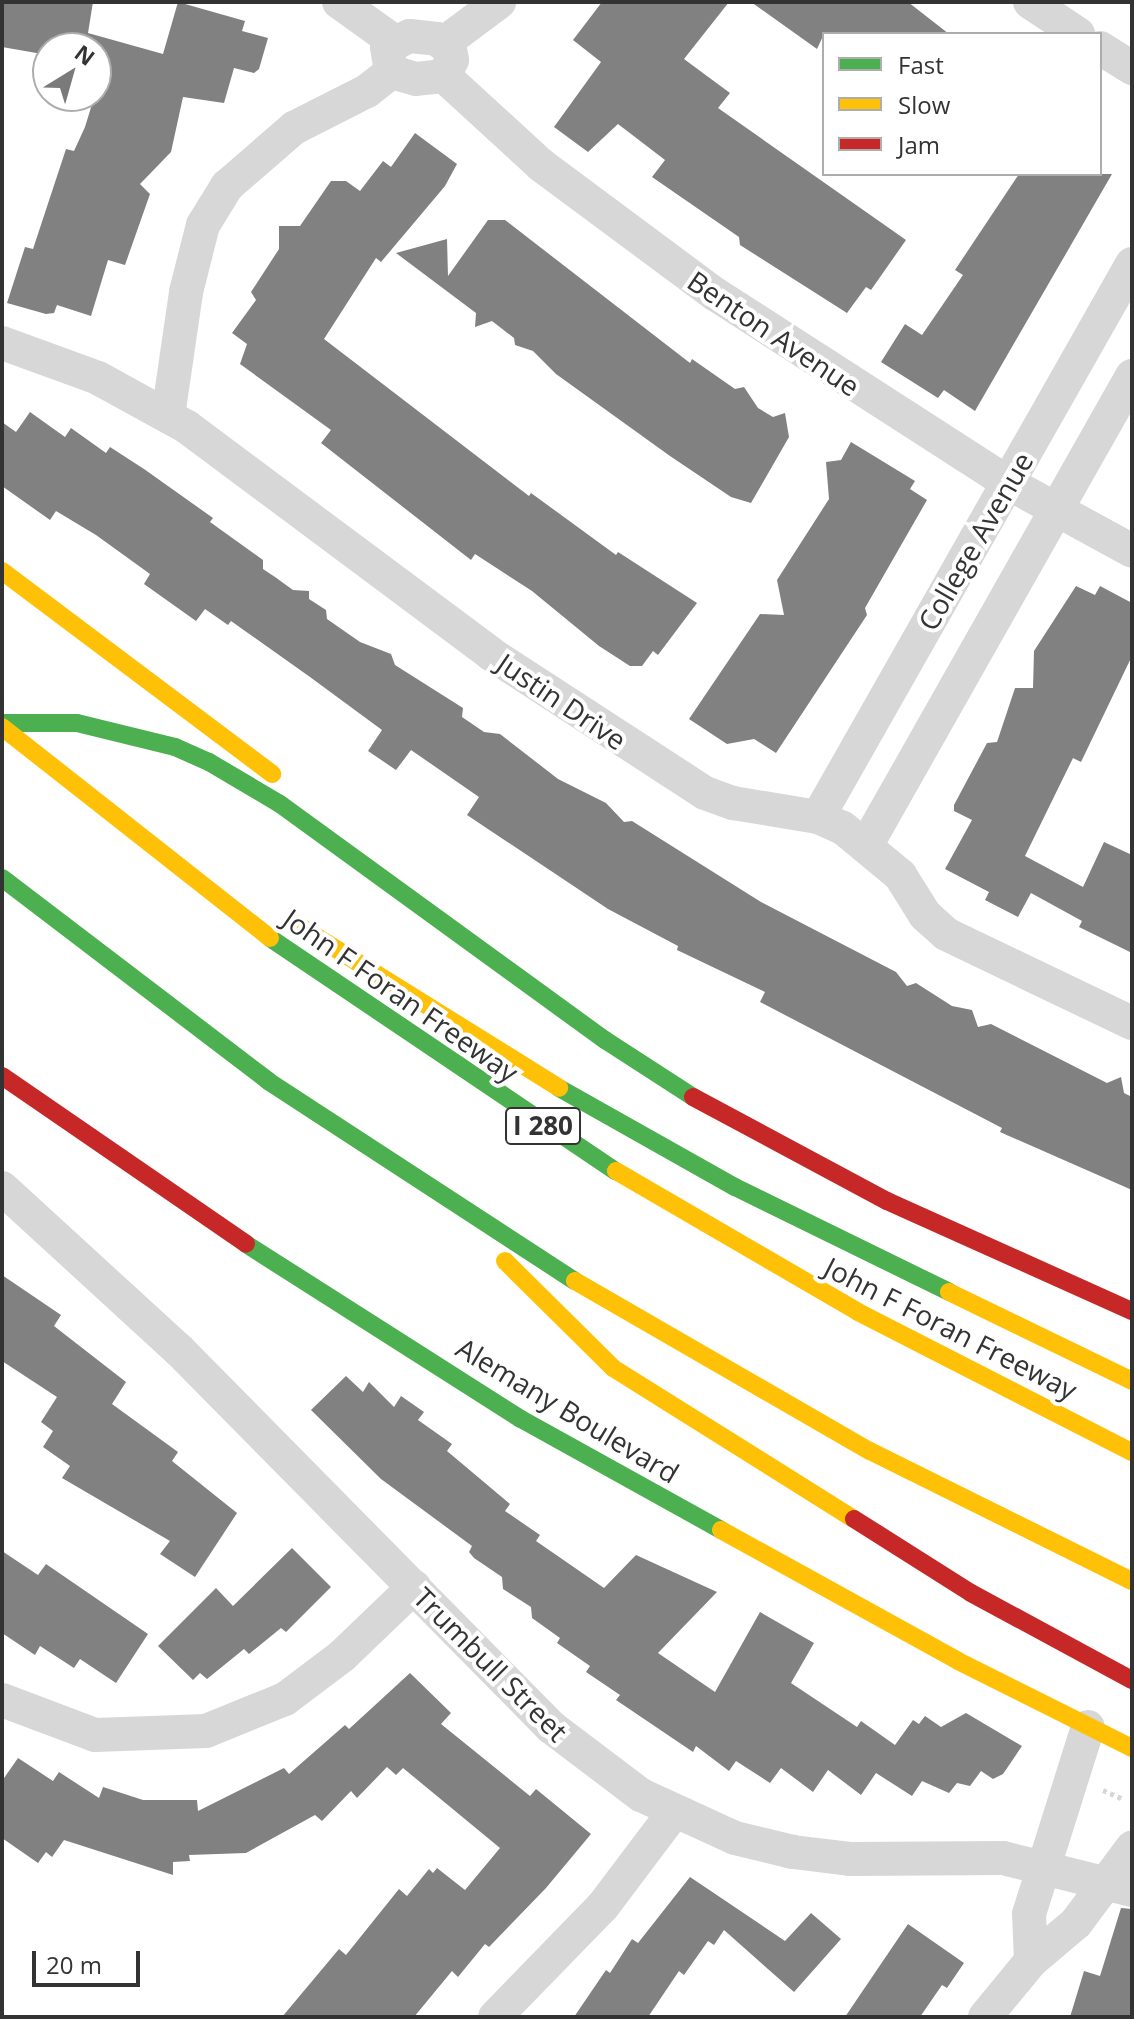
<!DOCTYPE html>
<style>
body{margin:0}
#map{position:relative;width:1134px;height:2019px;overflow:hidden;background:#fff;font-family:"Open Sans",sans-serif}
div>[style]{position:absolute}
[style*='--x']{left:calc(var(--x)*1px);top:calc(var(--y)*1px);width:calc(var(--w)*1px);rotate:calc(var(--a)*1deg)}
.building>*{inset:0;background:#818181}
.path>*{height:5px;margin-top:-2.5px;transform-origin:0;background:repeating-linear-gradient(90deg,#d6d6d6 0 4px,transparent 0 8px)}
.street>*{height:34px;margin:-17px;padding:0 17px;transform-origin:17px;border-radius:17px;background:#d7d7d7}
.fast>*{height:18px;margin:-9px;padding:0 9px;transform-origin:9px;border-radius:9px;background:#4caf50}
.slow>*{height:18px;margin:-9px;padding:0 9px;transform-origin:9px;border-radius:9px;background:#ffc107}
.jam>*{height:18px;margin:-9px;padding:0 9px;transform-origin:9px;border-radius:9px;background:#c62828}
span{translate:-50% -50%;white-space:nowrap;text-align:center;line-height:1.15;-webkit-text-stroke:8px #fff;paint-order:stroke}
.shield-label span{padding:2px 6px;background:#fff;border:2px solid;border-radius:6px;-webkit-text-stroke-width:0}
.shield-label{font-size:26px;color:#333;font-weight:700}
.street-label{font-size:28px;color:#333}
.frame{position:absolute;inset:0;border:4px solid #333;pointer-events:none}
.legend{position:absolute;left:822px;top:32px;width:280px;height:144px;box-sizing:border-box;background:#fff;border:2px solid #adadad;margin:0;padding:10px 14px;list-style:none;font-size:24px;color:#333}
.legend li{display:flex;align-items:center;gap:16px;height:40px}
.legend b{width:40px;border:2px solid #adadad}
.north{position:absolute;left:32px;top:32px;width:80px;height:80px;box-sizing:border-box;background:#fff;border:2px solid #adadad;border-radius:50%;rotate:37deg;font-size:22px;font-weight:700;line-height:32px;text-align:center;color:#333}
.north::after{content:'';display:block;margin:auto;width:28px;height:36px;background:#7a7a7a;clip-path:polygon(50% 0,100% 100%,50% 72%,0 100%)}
.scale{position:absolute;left:32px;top:1951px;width:108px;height:36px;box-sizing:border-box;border:4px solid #333;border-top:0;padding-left:10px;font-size:24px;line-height:28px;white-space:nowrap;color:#333;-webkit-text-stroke:6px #fff;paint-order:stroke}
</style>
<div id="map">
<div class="building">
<i style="clip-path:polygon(2px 2px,93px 2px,88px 33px,163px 54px,178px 2px,245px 21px,242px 31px,268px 38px,259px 69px,254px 73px,234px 68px,224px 103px,183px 97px,171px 152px,140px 184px,150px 194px,125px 265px,108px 260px,91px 316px,57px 305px,54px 313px,46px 314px,7px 303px,25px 247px,33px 249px,66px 149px,74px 151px,85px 127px,104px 65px,96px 63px,96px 48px,48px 48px,48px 55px,2px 47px)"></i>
<i style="clip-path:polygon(602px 2px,729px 2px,684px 59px,730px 93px,718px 108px,906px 240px,871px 290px,866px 287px,847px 313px,740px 245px,739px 237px,652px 177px,665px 160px,618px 124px,588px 152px,554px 127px,601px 62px,573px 40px)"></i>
<i style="clip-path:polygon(751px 2px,908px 2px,949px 34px,824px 34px,817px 49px)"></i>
<i style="clip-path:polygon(415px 133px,457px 164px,445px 186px,381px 262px,376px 258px,324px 339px,529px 496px,531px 493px,616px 555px,618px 552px,697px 603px,658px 655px,653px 651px,642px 666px,630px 666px,599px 646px,532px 591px,475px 554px,471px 560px,321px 443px,331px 430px,240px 364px,247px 344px,232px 333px,256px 300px,251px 292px,279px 249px,279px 226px,300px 226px,331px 181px,346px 181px,360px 191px,383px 161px,391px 167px)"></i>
<i style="clip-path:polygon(1019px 174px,1112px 174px,975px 411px,944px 390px,938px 398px,881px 362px,905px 324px,922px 335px,963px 275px,955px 270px)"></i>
<i style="clip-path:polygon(488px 220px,505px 220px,690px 363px,692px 359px,735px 389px,744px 387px,758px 408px,773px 417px,785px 413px,789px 437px,751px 503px,731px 497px,670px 456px,556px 374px,533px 351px,515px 345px,514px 338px,492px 321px,475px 327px,476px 313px,396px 253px,447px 239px,448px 276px)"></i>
<i style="clip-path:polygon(30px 412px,65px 437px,71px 428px,106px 453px,110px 447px,144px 469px,213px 518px,210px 522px,263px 560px,263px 569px,275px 577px,293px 590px,309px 591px,309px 599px,326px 610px,327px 619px,360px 642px,391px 654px,395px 665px,463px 708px,462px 717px,484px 732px,500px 734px,558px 779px,606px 803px,624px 822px,632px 821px,761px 902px,896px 972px,907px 986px,916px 983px,952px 1006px,972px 1010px,978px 1027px,991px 1024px,1107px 1083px,1121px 1077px,1124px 1093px,1132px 1097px,1132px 1190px,1000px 1132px,1002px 1128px,760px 1002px,765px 992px,677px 950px,678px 946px,608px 909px,467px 815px,479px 797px,411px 750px,396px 770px,368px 751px,382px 730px,310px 677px,231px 621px,228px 625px,205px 609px,196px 621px,144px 584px,150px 574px,96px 535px,56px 511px,50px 520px,2px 486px,2px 422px,16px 432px)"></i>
<i style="clip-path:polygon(851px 442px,915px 481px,910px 489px,927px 500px,865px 608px,867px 615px,776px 753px,754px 739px,727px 744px,689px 719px,760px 614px,784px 615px,777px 580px,829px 499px,826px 462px,841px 460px)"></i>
<i style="clip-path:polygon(1076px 586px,1095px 595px,1100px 586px,1132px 603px,1132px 656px,1081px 762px,1073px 758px,1025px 856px,1083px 887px,1104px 842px,1132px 855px,1132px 953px,1079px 927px,1082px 921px,1031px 893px,1018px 917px,985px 900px,989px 892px,945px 869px,972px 820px,954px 811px,954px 805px,987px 743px,997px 742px,1015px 688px,1033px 688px,1034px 651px)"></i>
<i style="clip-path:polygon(2px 1275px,61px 1315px,54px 1326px,126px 1382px,112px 1404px,178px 1452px,172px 1461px,237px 1513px,195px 1577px,160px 1554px,170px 1541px,62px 1478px,70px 1466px,43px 1447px,53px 1431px,41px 1422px,57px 1397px,2px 1361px)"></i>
<i style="clip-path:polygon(346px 1376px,363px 1392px,369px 1382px,394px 1407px,401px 1396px,424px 1412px,418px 1420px,452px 1444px,447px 1451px,510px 1504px,505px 1511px,540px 1535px,536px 1541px,604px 1588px,636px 1555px,717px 1592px,658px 1653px,715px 1692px,760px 1612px,814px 1643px,791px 1683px,857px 1727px,861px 1721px,895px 1745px,913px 1720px,919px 1724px,925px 1716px,941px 1727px,966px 1713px,1022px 1746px,1003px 1774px,993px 1779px,981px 1771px,970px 1786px,957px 1783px,949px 1793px,922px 1781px,912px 1796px,876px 1773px,861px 1795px,828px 1770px,813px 1792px,781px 1768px,770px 1783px,736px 1761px,729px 1771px,696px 1746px,693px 1752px,616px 1700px,620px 1695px,586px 1672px,590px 1666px,557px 1643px,560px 1638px,532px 1618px,531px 1607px,503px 1589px,502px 1577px,474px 1558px,469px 1552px,472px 1546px,381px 1479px,311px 1410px)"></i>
<i style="clip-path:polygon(292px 1548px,331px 1587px,286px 1632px,281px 1628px,249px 1654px,244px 1649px,207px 1679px,200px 1673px,193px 1680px,158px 1646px,216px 1588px,233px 1606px)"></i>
<i style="clip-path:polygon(2px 1551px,38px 1575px,46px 1564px,148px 1634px,116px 1683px,80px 1659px,74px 1668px,40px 1646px,35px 1655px,2px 1633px)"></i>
<i style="clip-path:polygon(410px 1673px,451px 1713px,441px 1724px,530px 1796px,536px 1789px,591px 1834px,546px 1888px,489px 1947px,485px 1944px,458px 1977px,452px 1971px,414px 2017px,282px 2017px,339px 1949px,346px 1955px,399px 1889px,407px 1896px,429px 1869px,433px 1873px,437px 1868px,465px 1890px,500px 1848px,403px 1768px,396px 1775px,387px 1767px,357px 1798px,351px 1791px,322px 1821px,315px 1815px,246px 1853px,189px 1855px,190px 1861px,173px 1862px,173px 1875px,64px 1840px,52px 1857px,46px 1852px,38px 1863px,2px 1838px,2px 1781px,18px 1758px,53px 1781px,59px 1772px,99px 1798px,103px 1787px,143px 1800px,197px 1800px,198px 1811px,284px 1768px,289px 1774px,345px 1725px,349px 1729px)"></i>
<i style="clip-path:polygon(690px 1877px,785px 1941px,811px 1913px,841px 1939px,794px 1992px,724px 1930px,714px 1945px,708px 1941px,684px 1975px,679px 1971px,648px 2017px,574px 2017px,606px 1970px,610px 1973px,632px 1939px,638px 1943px)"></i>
<i style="clip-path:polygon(1121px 1908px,1132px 1909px,1132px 2017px,1070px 2017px,1084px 1971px,1100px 1976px)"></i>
<i style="clip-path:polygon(908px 1924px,964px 1963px,947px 1988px,942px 1985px,920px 2017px,845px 2017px)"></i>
</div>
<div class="path">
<i style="--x:1103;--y:1790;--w:20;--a:24"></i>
</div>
<div class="street">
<i style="--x:339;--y:2;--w:65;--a:35.6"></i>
<i style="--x:1030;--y:2;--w:58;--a:33.7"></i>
<i style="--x:410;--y:36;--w:27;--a:6"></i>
<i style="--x:437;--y:39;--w:16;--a:38"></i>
<i style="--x:450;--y:49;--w:11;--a:80"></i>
<i style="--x:452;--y:60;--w:18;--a:117"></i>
<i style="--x:444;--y:76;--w:28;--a:174"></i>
<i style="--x:416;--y:79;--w:26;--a:-164"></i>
<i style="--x:391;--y:72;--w:25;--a:-99"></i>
<i style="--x:387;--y:47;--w:25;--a:-26"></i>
<i style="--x:444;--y:43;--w:69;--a:-36.7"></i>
<i style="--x:1100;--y:48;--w:38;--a:32"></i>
<i style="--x:444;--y:76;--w:132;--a:42.5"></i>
<i style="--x:541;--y:165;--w:217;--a:36.6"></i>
<i style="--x:715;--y:294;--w:349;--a:32.8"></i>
<i style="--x:1008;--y:483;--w:141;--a:28.7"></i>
<i style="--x:2;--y:343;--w:102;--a:20"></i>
<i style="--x:98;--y:378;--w:102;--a:28.8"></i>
<i style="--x:187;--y:427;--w:379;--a:36.7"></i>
<i style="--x:491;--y:654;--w:255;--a:33"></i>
<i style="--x:705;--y:793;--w:30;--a:20"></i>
<i style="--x:733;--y:803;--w:86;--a:9.4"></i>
<i style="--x:818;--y:817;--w:27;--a:24"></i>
<i style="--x:843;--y:828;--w:74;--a:39.5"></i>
<i style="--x:900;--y:875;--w:47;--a:58"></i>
<i style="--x:925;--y:915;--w:28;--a:42"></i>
<i style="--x:946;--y:934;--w:206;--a:25.6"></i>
<i style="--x:168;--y:416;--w:125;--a:-81.7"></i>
<i style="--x:186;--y:292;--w:69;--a:-75.8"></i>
<i style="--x:203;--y:225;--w:46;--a:-58.4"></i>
<i style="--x:227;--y:186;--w:89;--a:-40.9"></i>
<i style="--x:294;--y:128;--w:82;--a:-26.9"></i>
<i style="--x:367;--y:91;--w:31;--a:-38"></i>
<i style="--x:818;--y:817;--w:636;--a:-60.41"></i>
<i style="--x:867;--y:844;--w:538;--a:-60.48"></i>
<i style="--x:2;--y:1188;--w:240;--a:42.5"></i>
<i style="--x:179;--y:1350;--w:530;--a:45.38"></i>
<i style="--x:551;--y:1727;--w:113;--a:37.1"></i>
<i style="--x:641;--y:1795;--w:103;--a:24.6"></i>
<i style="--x:735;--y:1838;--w:60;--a:13.6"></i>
<i style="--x:793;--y:1852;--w:57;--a:7"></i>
<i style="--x:850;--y:1859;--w:153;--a:-0.4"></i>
<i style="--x:1003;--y:1858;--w:133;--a:13.9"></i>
<i style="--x:2;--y:1700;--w:99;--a:20.6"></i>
<i style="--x:95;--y:1735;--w:111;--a:-2.1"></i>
<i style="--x:206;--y:1731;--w:85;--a:-22.1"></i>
<i style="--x:285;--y:1699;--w:71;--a:-37"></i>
<i style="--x:342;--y:1656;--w:100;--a:-43.8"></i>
<i style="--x:1031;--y:1961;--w:47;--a:-92.4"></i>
<i style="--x:1029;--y:1914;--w:196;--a:-72.5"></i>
<i style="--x:495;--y:2017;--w:155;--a:-45.8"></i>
<i style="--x:603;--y:1906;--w:116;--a:-53"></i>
<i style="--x:985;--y:2017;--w:72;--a:-50.6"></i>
<i style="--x:1031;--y:1961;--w:59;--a:-40.2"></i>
<i style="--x:1076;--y:1923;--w:94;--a:-53.3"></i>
</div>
<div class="fast">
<i style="--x:2;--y:723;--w:75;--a:0"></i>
<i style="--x:77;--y:723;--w:101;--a:13.8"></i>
<i style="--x:175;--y:747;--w:37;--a:24"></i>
<i style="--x:209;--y:762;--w:82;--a:30.6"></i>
<i style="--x:280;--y:804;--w:402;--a:36"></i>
<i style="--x:605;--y:1040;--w:105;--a:32.9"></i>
<i style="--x:2;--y:878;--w:335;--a:37.3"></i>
<i style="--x:268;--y:1081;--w:366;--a:33.1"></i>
<i style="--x:270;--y:938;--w:417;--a:34"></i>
<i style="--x:559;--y:1088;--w:202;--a:29.4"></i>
<i style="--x:735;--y:1187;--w:238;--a:26.1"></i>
<i style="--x:246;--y:1244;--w:326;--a:32.5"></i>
<i style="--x:521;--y:1419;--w:229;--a:29"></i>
</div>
<div class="slow">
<i style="--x:2;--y:571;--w:338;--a:36.9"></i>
<i style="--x:2;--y:727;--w:341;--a:38.2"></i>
<i style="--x:296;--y:924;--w:310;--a:31.9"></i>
<i style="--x:616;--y:1171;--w:280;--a:30.2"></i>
<i style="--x:858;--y:1312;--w:308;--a:27.1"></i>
<i style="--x:505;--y:1261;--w:152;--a:44.7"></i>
<i style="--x:613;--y:1368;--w:284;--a:32.1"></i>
<i style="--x:575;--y:1281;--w:340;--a:30"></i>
<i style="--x:870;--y:1451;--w:292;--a:26.4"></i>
<i style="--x:949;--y:1292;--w:203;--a:25.9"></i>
<i style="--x:721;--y:1530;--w:271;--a:28.9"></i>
<i style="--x:958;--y:1661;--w:195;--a:26.6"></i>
</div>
<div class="jam">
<i style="--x:2;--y:1076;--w:296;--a:34.5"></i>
<i style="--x:693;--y:1097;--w:220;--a:28.2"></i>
<i style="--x:887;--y:1201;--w:269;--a:24.2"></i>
<i style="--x:854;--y:1519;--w:138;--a:32.3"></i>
<i style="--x:971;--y:1593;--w:183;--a:28.4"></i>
</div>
<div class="shield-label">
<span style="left:543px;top:1126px">I 280</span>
</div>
<div class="street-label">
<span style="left:774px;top:333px;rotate:34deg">Benton Avenue</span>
<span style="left:975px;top:541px;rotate:-60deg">College Avenue</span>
<span style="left:562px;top:701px;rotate:34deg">Justin Drive</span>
<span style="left:401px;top:995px;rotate:35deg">John F Foran Freeway</span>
<span style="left:951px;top:1328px;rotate:27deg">John F Foran Freeway</span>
<span style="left:568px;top:1410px;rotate:31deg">Alemany Boulevard</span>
<span style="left:491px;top:1664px;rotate:45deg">Trumbull Street</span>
</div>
<div class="frame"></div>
<ul class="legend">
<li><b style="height:10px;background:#4caf50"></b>Fast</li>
<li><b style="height:10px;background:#ffc107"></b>Slow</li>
<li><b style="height:10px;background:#c62828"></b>Jam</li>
</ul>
<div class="north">N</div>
<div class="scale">20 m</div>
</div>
